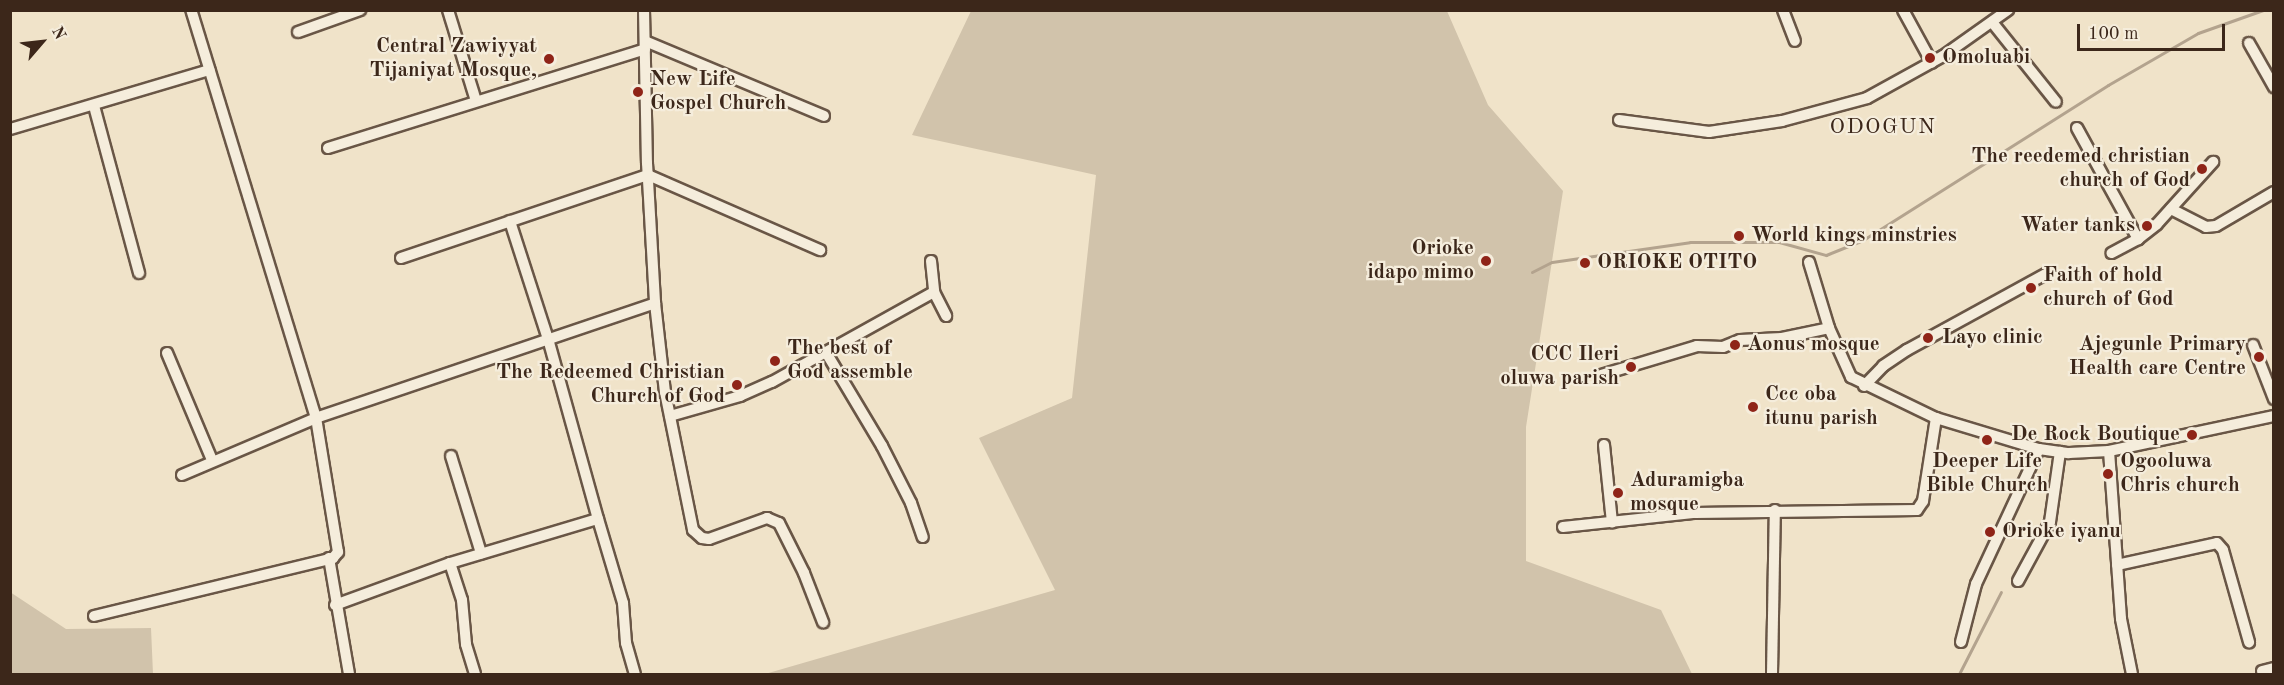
<!DOCTYPE html>
<style>
body{margin:0}
#map{position:relative;width:2284px;height:685px;overflow:hidden;background:#f0e3c9;font-family:"Old Standard TT",serif}
div>[style]{position:absolute}
[style*='--x']{left:calc(var(--x)*1px);top:calc(var(--y)*1px);width:calc(var(--w)*1px);rotate:calc(var(--a)*1deg)}
.green>*{inset:0;background:#d1c3ab}
.stream>*{height:3px;margin:-1.5px;padding:0 1.5px;transform-origin:1.5px;border-radius:1.5px;background:#b3a38e}
.roads{filter:drop-shadow(2px 0 #695646) drop-shadow(-2px 0 #695646) drop-shadow(0 2px #695646) drop-shadow(0 -2px #695646)}
.street>*{height:10px;margin:-5px;padding:0 5px;transform-origin:5px;border-radius:5px;background:#f5eddc}
.dots>*{width:16px;height:16px;translate:-50% -50%;box-sizing:border-box;border:3px solid #f5eddc;border-radius:50%}
span{translate:-50% -50%;white-space:nowrap;text-align:center;line-height:1.15;-webkit-text-stroke:4.5px #f5eddc;paint-order:stroke}
.poi-label{font-size:21px;color:#3c271a;font-weight:700}
.right{translate:-100% -50%;text-align:right}
.left{translate:0 -50%;text-align:left}
.neighbourhood-label{font-size:22px;color:#3c271a;letter-spacing:1.5px}
.frame{position:absolute;inset:0;border:12px solid #3c271a;pointer-events:none}
.north{position:absolute;left:12px;top:12px;width:60px;height:60px;-webkit-text-stroke:4px #f5eddc;paint-order:stroke;rotate:62deg;font-size:16px;font-weight:700;line-height:24px;text-align:center;color:#3c271a}
.north::after{content:'';display:block;margin:auto;width:21px;height:27px;background:#3c271a;clip-path:polygon(50% 0,100% 100%,50% 72%,0 100%)}
.scale{position:absolute;left:2077px;top:24px;width:148px;height:27px;box-sizing:border-box;border:3px solid #3c271a;border-top:0;padding-left:8px;font-size:18px;line-height:21px;white-space:nowrap;color:#3c271a;-webkit-text-stroke:4px #f5eddc;paint-order:stroke}
</style>
<div id="map">
<div class="green">
<i style="clip-path:polygon(971px 11px,1447px 11px,1488px 105px,1563px 191px,1526px 427px,1526px 561px,1661px 610px,1692px 674px,765px 674px,1055px 590px,979px 438px,1072px 398px,1096px 175px,912px 135px)"></i>
<i style="clip-path:polygon(10px 592px,66px 629px,151px 628px,153px 674px,11px 674px)"></i>
</div>
<div class="stream">
<i style="--x:1532;--y:272;--w:22;--a:-27"></i>
<i style="--x:1552;--y:262;--w:139;--a:-8.2"></i>
<i style="--x:1690;--y:242;--w:89;--a:0"></i>
<i style="--x:1779;--y:242;--w:49;--a:15.5"></i>
<i style="--x:1826;--y:255;--w:40;--a:-22"></i>
<i style="--x:1863;--y:240;--w:290;--a:-32.3"></i>
<i style="--x:2108;--y:85;--w:104;--a:-30"></i>
<i style="--x:2198;--y:33;--w:69;--a:-19.5"></i>
<i style="--x:1959;--y:674;--w:92;--a:-62.9"></i>
</div>
<div class="roads">
<div class="street">
<i style="--x:448;--y:10;--w:95;--a:72.9"></i>
<i style="--x:644;--y:10;--w:153;--a:88.9"></i>
<i style="--x:647;--y:163;--w:140;--a:86.7"></i>
<i style="--x:655;--y:303;--w:90;--a:83.6"></i>
<i style="--x:665;--y:392;--w:141;--a:78.5"></i>
<i style="--x:693;--y:530;--w:12;--a:42"></i>
<i style="--x:702;--y:538;--w:7;--a:8"></i>
<i style="--x:709;--y:539;--w:62;--a:-19.9"></i>
<i style="--x:767;--y:518;--w:13;--a:23"></i>
<i style="--x:779;--y:523;--w:56;--a:63.4"></i>
<i style="--x:804;--y:573;--w:53;--a:68.8"></i>
<i style="--x:1783;--y:10;--w:33;--a:69"></i>
<i style="--x:1903;--y:10;--w:60;--a:61.3"></i>
<i style="--x:1992;--y:22;--w:102;--a:51.3"></i>
<i style="--x:298;--y:32;--w:66;--a:-19.5"></i>
<i style="--x:645;--y:41;--w:194;--a:22.7"></i>
<i style="--x:2249;--y:43;--w:51;--a:60.4"></i>
<i style="--x:94;--y:106;--w:173;--a:74.9"></i>
<i style="--x:1619;--y:120;--w:91;--a:7.6"></i>
<i style="--x:1709;--y:132;--w:74;--a:-8.6"></i>
<i style="--x:1782;--y:121;--w:88;--a:-15.1"></i>
<i style="--x:1867;--y:98;--w:87;--a:-28.9"></i>
<i style="--x:1943;--y:56;--w:80;--a:-35.3"></i>
<i style="--x:2077;--y:128;--w:127;--a:61.2"></i>
<i style="--x:2138;--y:239;--w:30;--a:152"></i>
<i style="--x:10;--y:129;--w:208;--a:-16.5"></i>
<i style="--x:328;--y:148;--w:332;--a:-17.3"></i>
<i style="--x:2171;--y:209;--w:39;--a:27"></i>
<i style="--x:2206;--y:227;--w:10;--a:-6"></i>
<i style="--x:2216;--y:226;--w:67;--a:-30.4"></i>
<i style="--x:2138;--y:239;--w:24;--a:-38"></i>
<i style="--x:2157;--y:224;--w:84;--a:-47.9"></i>
<i style="--x:401;--y:258;--w:261;--a:-18.6"></i>
<i style="--x:648;--y:175;--w:188;--a:23.6"></i>
<i style="--x:931;--y:261;--w:31;--a:84"></i>
<i style="--x:934;--y:292;--w:27;--a:63"></i>
<i style="--x:1809;--y:262;--w:69;--a:73.1"></i>
<i style="--x:1829;--y:328;--w:54;--a:65.8"></i>
<i style="--x:1851;--y:377;--w:94;--a:25.8"></i>
<i style="--x:1936;--y:418;--w:108;--a:16.8"></i>
<i style="--x:2039;--y:449;--w:30;--a:8"></i>
<i style="--x:2069;--y:453;--w:40;--a:-2.9"></i>
<i style="--x:2109;--y:451;--w:169;--a:-12"></i>
<i style="--x:2253;--y:345;--w:58;--a:68.7"></i>
<i style="--x:167;--y:353;--w:116;--a:67.2"></i>
<i style="--x:827;--y:354;--w:107;--a:59.1"></i>
<i style="--x:882;--y:446;--w:64;--a:63"></i>
<i style="--x:911;--y:503;--w:36;--a:71"></i>
<i style="--x:1601;--y:375;--w:100;--a:-16.8"></i>
<i style="--x:1697;--y:346;--w:26;--a:2"></i>
<i style="--x:1723;--y:347;--w:18;--a:-22"></i>
<i style="--x:1740;--y:340;--w:42;--a:-2.7"></i>
<i style="--x:1782;--y:338;--w:48;--a:-12"></i>
<i style="--x:1864;--y:386;--w:28;--a:-46"></i>
<i style="--x:1883;--y:366;--w:29;--a:-34"></i>
<i style="--x:1907;--y:350;--w:158;--a:-28.7"></i>
<i style="--x:670;--y:416;--w:73;--a:-15.9"></i>
<i style="--x:740;--y:396;--w:35;--a:-24"></i>
<i style="--x:772;--y:382;--w:185;--a:-29.1"></i>
<i style="--x:1604;--y:445;--w:78;--a:84.1"></i>
<i style="--x:2109;--y:451;--w:168;--a:85.9"></i>
<i style="--x:2121;--y:619;--w:56;--a:78.7"></i>
<i style="--x:451;--y:456;--w:102;--a:72.8"></i>
<i style="--x:182;--y:475;--w:146;--a:-23"></i>
<i style="--x:316;--y:418;--w:358;--a:-18.7"></i>
<i style="--x:598;--y:519;--w:88;--a:73.4"></i>
<i style="--x:623;--y:603;--w:40;--a:85.7"></i>
<i style="--x:626;--y:643;--w:32;--a:74"></i>
<i style="--x:1563;--y:527;--w:133;--a:-6.1"></i>
<i style="--x:1695;--y:513;--w:222;--a:-0.8"></i>
<i style="--x:1917;--y:510;--w:11;--a:-56"></i>
<i style="--x:1923;--y:501;--w:84;--a:-81.1"></i>
<i style="--x:329;--y:558;--w:118;--a:80.2"></i>
<i style="--x:2117;--y:565;--w:102;--a:-12.4"></i>
<i style="--x:2217;--y:543;--w:9;--a:49"></i>
<i style="--x:2223;--y:550;--w:96;--a:74.2"></i>
<i style="--x:2018;--y:581;--w:67;--a:-61.5"></i>
<i style="--x:2050;--y:522;--w:71;--a:-81.9"></i>
<i style="--x:335;--y:605;--w:122;--a:-20.1"></i>
<i style="--x:94;--y:616;--w:246;--a:-13.6"></i>
<i style="--x:333;--y:558;--w:8;--a:-50"></i>
<i style="--x:338;--y:552;--w:136;--a:-99.3"></i>
<i style="--x:316;--y:418;--w:427;--a:-107"></i>
<i style="--x:1961;--y:642;--w:60;--a:-75.5"></i>
<i style="--x:1976;--y:584;--w:149;--a:-65"></i>
<i style="--x:2262;--y:671;--w:12;--a:-14"></i>
<i style="--x:475;--y:674;--w:31;--a:-107"></i>
<i style="--x:466;--y:644;--w:44;--a:-95.2"></i>
<i style="--x:462;--y:600;--w:39;--a:-108"></i>
<i style="--x:450;--y:563;--w:154;--a:-16.6"></i>
<i style="--x:598;--y:519;--w:187;--a:-105.5"></i>
<i style="--x:548;--y:339;--w:124;--a:-107.9"></i>
<i style="--x:1772;--y:674;--w:164;--a:-89"></i>
</div>
</div>
<div class="dots">
<i style="left:1930px;top:58px;background:#8f2418"></i>
<i style="left:549px;top:59px;background:#8f2418"></i>
<i style="left:638px;top:92px;background:#8f2418"></i>
<i style="left:2202px;top:169px;background:#8f2418"></i>
<i style="left:2147px;top:226px;background:#8f2418"></i>
<i style="left:1739px;top:236px;background:#8f2418"></i>
<i style="left:1486px;top:261px;background:#8f2418"></i>
<i style="left:1585px;top:263px;background:#8f2418"></i>
<i style="left:2031px;top:288px;background:#8f2418"></i>
<i style="left:1928px;top:338px;background:#8f2418"></i>
<i style="left:1735px;top:345px;background:#8f2418"></i>
<i style="left:2259px;top:357px;background:#8f2418"></i>
<i style="left:775px;top:361px;background:#8f2418"></i>
<i style="left:1631px;top:367px;background:#8f2418"></i>
<i style="left:737px;top:385px;background:#8f2418"></i>
<i style="left:1753px;top:407px;background:#8f2418"></i>
<i style="left:2192px;top:435px;background:#8f2418"></i>
<i style="left:1987px;top:440px;background:#8f2418"></i>
<i style="left:2108px;top:474px;background:#8f2418"></i>
<i style="left:1618px;top:493px;background:#8f2418"></i>
<i style="left:1990px;top:532px;background:#8f2418"></i>
</div>
<div class="poi-label">
<span class="right" style="left:537px;top:59px">Central Zawiyyat<br>Tijaniyat Mosque,</span>
<span class="left" style="left:1942px;top:58px">Omoluabi</span>
<span class="left" style="left:650px;top:92px">New Life<br>Gospel Church</span>
<span class="right" style="left:2190px;top:169px">The reedemed christian<br>church of God</span>
<span class="right" style="left:2135px;top:226px">Water tanks</span>
<span class="left" style="left:1751px;top:236px">World kings minstries</span>
<span class="right" style="left:1474px;top:261px">Orioke<br>idapo mimo</span>
<span class="left" style="left:1597px;top:263px">ORIOKE OTITO</span>
<span class="left" style="left:2043px;top:288px">Faith of hold<br>church of God</span>
<span class="left" style="left:1942px;top:338px">Layo clinic</span>
<span class="left" style="left:1747px;top:345px">Aonus mosque</span>
<span class="right" style="left:2246px;top:357px">Ajegunle Primary<br>Health care Centre</span>
<span class="left" style="left:787px;top:361px">The best of<br>God assemble</span>
<span class="right" style="left:1619px;top:367px">CCC Ileri<br>oluwa parish</span>
<span class="right" style="left:725px;top:385px">The Redeemed Christian<br>Church of God</span>
<span class="left" style="left:1765px;top:407px">Ccc oba<br>itunu parish</span>
<span class="right" style="left:2180px;top:435px">De Rock Boutique</span>
<span style="left:1987px;top:474px">Deeper Life<br>Bible Church</span>
<span class="left" style="left:2120px;top:474px">Ogooluwa<br>Chris church</span>
<span class="left" style="left:1630px;top:493px">Aduramigba<br>mosque</span>
<span class="left" style="left:2002px;top:532px">Orioke iyanu</span>
</div>
<div class="neighbourhood-label">
<span style="left:1883px;top:128px">ODOGUN</span>
</div>
<div class="frame"></div>
<div class="north">N</div>
<div class="scale">100 m</div>
</div>
